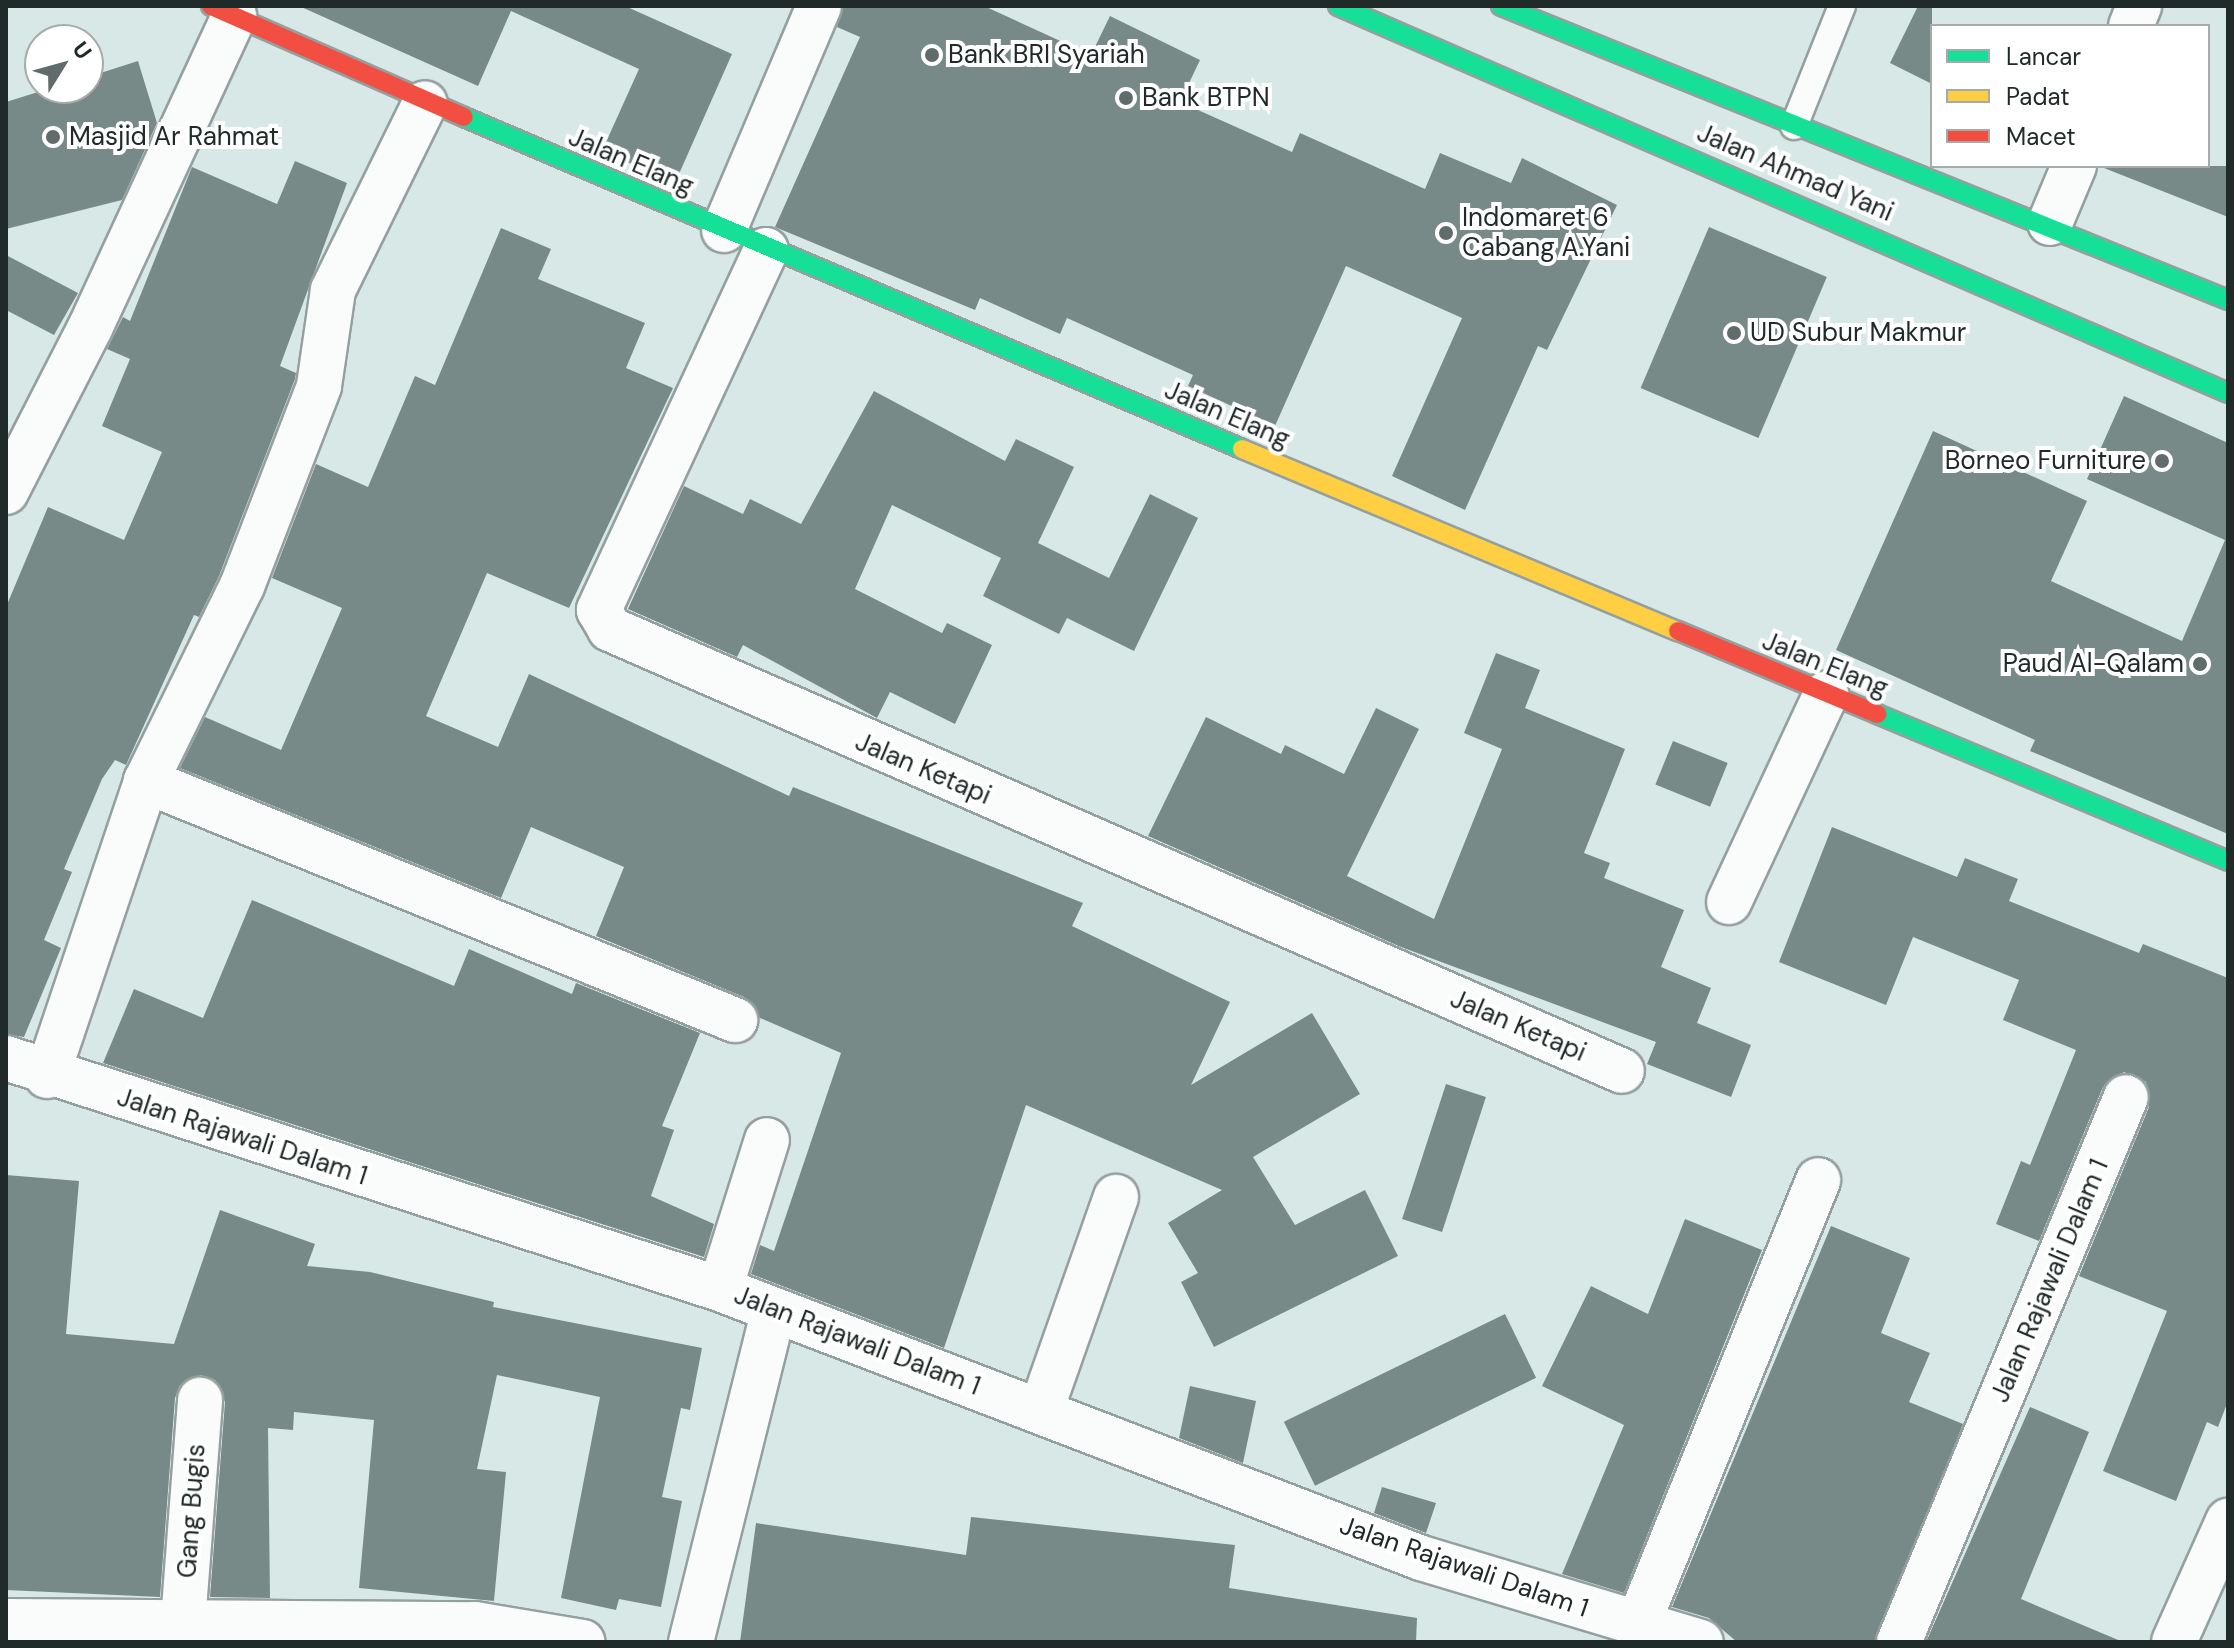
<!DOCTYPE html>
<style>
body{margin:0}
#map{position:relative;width:2234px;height:1648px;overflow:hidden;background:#d8e8e6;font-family:"DM Sans",sans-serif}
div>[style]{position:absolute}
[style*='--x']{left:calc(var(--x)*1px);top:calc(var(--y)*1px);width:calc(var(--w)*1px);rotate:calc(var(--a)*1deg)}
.building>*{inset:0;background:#788a88;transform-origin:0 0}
.roads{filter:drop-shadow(2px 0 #94a09f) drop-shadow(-2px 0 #94a09f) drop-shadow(0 2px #94a09f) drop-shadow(0 -2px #94a09f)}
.lane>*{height:26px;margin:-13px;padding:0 13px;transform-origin:13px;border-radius:13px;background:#f9fcfb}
.street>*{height:44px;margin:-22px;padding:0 22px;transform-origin:22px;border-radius:22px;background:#f9fcfb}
.fast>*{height:18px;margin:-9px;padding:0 9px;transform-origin:9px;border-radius:9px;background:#16e098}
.slow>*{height:18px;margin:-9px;padding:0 9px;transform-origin:9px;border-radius:9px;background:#ffcf43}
.jam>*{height:18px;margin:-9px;padding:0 9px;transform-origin:9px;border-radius:9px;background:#f24e42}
.dots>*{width:22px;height:22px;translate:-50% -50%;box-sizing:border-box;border:4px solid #fff;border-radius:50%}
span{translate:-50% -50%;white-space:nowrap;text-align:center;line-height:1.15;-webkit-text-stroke:8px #fff;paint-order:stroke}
.poi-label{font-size:26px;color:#202a29}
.left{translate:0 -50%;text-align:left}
.right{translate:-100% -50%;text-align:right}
.street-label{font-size:26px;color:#202a29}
.frame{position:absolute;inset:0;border:8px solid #202a29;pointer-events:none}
.legend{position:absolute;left:1930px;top:24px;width:280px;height:144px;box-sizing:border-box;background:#fff;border:2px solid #a6aaa9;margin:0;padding:10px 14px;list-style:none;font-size:24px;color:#202a29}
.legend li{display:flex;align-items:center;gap:16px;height:40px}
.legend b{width:40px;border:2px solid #a6aaa9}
.north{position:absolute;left:24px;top:24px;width:80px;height:80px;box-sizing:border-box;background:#fff;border:2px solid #a6aaa9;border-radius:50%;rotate:53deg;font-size:22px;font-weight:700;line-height:32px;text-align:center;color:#202a29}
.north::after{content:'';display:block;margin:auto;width:28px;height:36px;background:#606c6b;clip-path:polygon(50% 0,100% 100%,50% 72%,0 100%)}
</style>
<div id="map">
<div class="building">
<i style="clip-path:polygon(299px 6px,625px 6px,732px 54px,675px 183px,602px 151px,639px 69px,511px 11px,478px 86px)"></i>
<i style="clip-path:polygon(843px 6px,984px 6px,1091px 55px,1110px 16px,1200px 60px,1180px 102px,1292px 152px,1300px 133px,1425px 189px,1440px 153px,1511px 183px,1522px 158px,1617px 205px,1547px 350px,1538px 346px,1465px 510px,1392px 476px,1462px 318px,1346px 266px,1275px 426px,1188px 386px,1193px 375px,1067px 318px,1060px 334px,980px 298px,975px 310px,775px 227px,860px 37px,837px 27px)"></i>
<i style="clip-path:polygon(1918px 6px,1932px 6px,1932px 84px,1890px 63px)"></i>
<i style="clip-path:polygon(138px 61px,157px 123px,122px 200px,6px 229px,6px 102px,51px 88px,88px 88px,88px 77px)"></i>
<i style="clip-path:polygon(295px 161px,347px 183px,280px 366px,296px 373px,295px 379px,219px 576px,199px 617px,194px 615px,126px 765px,115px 760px,102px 779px,64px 869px,72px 872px,44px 940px,61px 948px,24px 1037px,6px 1034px,6px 607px,48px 507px,124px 540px,162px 452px,102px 426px,130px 359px,107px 349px,123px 317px,130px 321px,192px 167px,277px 204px)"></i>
<i style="clip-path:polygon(2228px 166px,2228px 217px,2104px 168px,2105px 166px)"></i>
<i style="left:1709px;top:227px;width:128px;height:175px;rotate:23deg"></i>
<i style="clip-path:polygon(501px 228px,551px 249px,538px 279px,645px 323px,626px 368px,673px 388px,569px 608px,487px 573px,426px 716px,498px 747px,529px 674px,789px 796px,793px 787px,1083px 903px,1072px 926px,1230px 1002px,1191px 1085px,1312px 1013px,1360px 1094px,1253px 1157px,1295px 1225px,1365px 1190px,1398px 1256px,1214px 1347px,1181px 1282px,1198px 1273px,1168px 1223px,1222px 1190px,1026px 1105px,944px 1348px,751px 1274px,760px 1245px,774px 1251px,841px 1053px,760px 1018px,744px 997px,596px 936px,624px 867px,531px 827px,501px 898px,180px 768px,205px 717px,281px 750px,342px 608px,272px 578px,316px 464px,368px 487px,415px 376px,435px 385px)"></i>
<i style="clip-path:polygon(6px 255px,78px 293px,54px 335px,6px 310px)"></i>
<i style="clip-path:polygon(874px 391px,1005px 461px,1016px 439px,1074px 467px,1038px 543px,1109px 578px,1150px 494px,1198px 518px,1134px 651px,1067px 618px,1059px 634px,983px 596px,1001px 558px,892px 505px,855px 589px,942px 633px,947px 623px,992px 645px,955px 724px,890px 692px,877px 718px,743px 645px,737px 657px,628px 609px,684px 486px,743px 514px,750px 499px,801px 524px)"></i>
<i style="clip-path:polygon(2124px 396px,2228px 443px,2228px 834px,2030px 751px,2035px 740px,1836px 650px,1933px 431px,2087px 501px,2051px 581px,2182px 641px,2225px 540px,2087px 479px)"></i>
<i style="clip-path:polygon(1496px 653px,1540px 670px,1525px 708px,1625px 749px,1584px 853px,1610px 863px,1604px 878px,1684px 910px,1661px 967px,1711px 988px,1697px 1023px,1751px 1045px,1731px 1097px,1647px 1064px,1656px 1042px,1401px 947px,1148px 836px,1206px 717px,1281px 754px,1285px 745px,1344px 774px,1376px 708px,1419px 729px,1347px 876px,1434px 919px,1502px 749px,1464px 733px)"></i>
<i style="left:1673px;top:741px;width:59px;height:47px;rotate:22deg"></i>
<i style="clip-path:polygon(1832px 827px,1957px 877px,1965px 858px,2018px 879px,2009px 901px,2139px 953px,2143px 944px,2228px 978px,2228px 1401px,2218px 1427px,2207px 1422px,2176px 1501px,2103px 1471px,2167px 1311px,2079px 1276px,2149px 1107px,2146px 1082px,2124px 1072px,2103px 1087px,2039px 1241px,1996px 1224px,2021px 1161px,2030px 1165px,2076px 1050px,2003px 1020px,2019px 980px,1913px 937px,1886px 1005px,1779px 962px)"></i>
<i style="clip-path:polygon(252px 900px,454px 986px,469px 949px,572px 994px,576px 983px,700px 1033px,662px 1126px,674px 1130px,651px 1196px,714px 1224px,704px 1257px,103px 1063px,134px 989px,203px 1018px)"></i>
<i style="left:1446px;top:1084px;width:42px;height:142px;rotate:18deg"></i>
<i style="clip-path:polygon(6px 1175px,79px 1181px,66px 1334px,174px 1344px,220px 1210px,315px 1244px,307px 1266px,370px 1272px,494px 1302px,493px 1307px,702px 1348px,690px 1410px,681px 1408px,662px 1497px,682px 1501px,661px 1607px,619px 1599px,616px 1610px,561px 1598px,600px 1397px,497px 1375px,477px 1469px,506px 1472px,494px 1601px,359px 1588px,374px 1420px,294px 1412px,293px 1430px,268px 1428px,270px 1598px,210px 1597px,225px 1402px,215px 1380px,201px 1375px,180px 1385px,175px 1398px,160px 1597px,6px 1590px)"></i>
<i style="clip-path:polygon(1685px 1219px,1762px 1250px,1624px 1593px,1562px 1574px,1624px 1425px,1542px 1386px,1591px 1286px,1648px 1314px)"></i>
<i style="clip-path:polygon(1831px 1226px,1910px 1258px,1881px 1333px,1930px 1353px,1909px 1402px,1963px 1424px,1875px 1642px,1737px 1642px,1709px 1618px,1672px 1607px)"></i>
<i style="left:1505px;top:1314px;width:71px;height:246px;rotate:64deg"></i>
<i style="clip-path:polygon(1190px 1386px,1256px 1401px,1243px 1463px,1179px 1438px)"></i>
<i style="clip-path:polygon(2030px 1407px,2089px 1432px,2021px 1599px,2123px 1642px,1926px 1642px)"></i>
<i style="clip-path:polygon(1382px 1487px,1436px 1503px,1426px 1533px,1374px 1513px)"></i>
<i style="clip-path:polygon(971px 1517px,1235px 1545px,1229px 1588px,1417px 1618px,1416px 1642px,740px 1642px,756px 1523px,966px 1555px)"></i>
</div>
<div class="roads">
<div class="lane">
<i style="--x:1794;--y:126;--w:129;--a:-68.2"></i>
</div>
<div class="street">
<i style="--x:2131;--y:26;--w:22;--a:-68"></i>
<i style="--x:2050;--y:223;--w:62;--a:-67.2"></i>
<i style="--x:724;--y:230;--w:243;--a:-67"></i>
<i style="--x:766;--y:250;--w:397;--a:114.9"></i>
<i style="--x:599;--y:610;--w:22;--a:60"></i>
<i style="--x:610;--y:629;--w:1104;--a:23.59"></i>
<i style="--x:6;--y:492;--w:184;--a:-62.9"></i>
<i style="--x:90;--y:328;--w:344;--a:-65.2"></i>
<i style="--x:146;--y:781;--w:636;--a:22.09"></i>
<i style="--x:1729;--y:902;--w:230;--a:-65"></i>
<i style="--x:6;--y:1058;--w:750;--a:17.93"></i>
<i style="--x:720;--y:1289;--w:751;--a:20.99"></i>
<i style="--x:1421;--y:1558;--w:292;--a:16.7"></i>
<i style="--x:47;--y:1076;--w:311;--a:-71.4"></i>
<i style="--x:146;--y:781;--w:217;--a:-63.8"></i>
<i style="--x:242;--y:586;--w:214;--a:-68.9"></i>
<i style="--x:319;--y:386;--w:97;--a:-81.7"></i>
<i style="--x:333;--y:290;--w:208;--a:-63.8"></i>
<i style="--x:720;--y:1289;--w:156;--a:-72.5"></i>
<i style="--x:1041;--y:1410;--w:226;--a:-70.6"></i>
<i style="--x:6;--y:1621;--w:469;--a:0.4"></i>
<i style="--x:475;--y:1624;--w:109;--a:9.5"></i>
<i style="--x:183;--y:1622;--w:223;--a:-85.6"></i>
<i style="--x:1638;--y:1624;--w:479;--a:-67.9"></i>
<i style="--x:691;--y:1642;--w:339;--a:-76"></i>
<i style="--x:1899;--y:1642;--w:590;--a:-67.39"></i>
<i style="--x:2174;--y:1642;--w:133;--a:-65.9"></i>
</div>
<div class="fast">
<i style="--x:1338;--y:6;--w:970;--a:23.5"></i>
<i style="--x:1501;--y:6;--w:784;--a:22.02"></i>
<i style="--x:464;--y:117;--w:846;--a:23.11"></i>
<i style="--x:1877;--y:714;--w:381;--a:22.7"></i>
</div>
<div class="slow">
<i style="--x:1242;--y:449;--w:472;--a:22.7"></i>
</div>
<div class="jam">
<i style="--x:211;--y:6;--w:276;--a:23.7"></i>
<i style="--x:1678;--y:631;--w:216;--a:22.6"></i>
</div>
</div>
<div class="dots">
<i style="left:932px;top:55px;background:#606c6b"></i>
<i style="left:1126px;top:98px;background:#606c6b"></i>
<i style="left:53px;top:137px;background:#606c6b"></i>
<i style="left:1446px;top:233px;background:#606c6b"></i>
<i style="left:1734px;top:333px;background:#606c6b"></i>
<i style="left:2162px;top:461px;background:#606c6b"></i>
<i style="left:2200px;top:664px;background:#606c6b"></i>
</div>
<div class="poi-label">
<span class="left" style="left:948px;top:55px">Bank BRI Syariah</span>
<span class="left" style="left:1142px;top:98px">Bank BTPN</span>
<span class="left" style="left:69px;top:137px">Masjid Ar Rahmat</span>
<span class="left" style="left:1462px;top:233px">Indomaret 6<br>Cabang A.Yani</span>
<span class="left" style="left:1750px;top:333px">UD Subur Makmur</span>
<span class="right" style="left:2146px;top:461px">Borneo Furniture</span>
<span class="right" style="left:2184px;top:664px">Paud Al-Qalam</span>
</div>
<div class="street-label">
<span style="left:631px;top:162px;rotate:23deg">Jalan Elang</span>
<span style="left:1795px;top:173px;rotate:23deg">Jalan Ahmad Yani</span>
<span style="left:1227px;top:415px;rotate:23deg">Jalan Elang</span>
<span style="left:1825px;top:665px;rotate:22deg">Jalan Elang</span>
<span style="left:923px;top:769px;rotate:23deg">Jalan Ketapi</span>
<span style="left:1518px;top:1026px;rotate:23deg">Jalan Ketapi</span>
<span style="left:242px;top:1137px;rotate:18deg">Jalan Rajawali Dalam 1</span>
<span style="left:2050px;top:1281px;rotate:-67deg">Jalan Rajawali Dalam 1</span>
<span style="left:857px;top:1341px;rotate:21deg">Jalan Rajawali Dalam 1</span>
<span style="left:192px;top:1511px;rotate:-86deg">Gang Bugis</span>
<span style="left:1464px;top:1567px;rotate:19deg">Jalan Rajawali Dalam 1</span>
</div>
<div class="frame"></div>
<ul class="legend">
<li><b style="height:10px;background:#16e098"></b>Lancar</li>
<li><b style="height:10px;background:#ffcf43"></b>Padat</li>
<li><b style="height:10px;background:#f24e42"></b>Macet</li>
</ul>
<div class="north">U</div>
</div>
